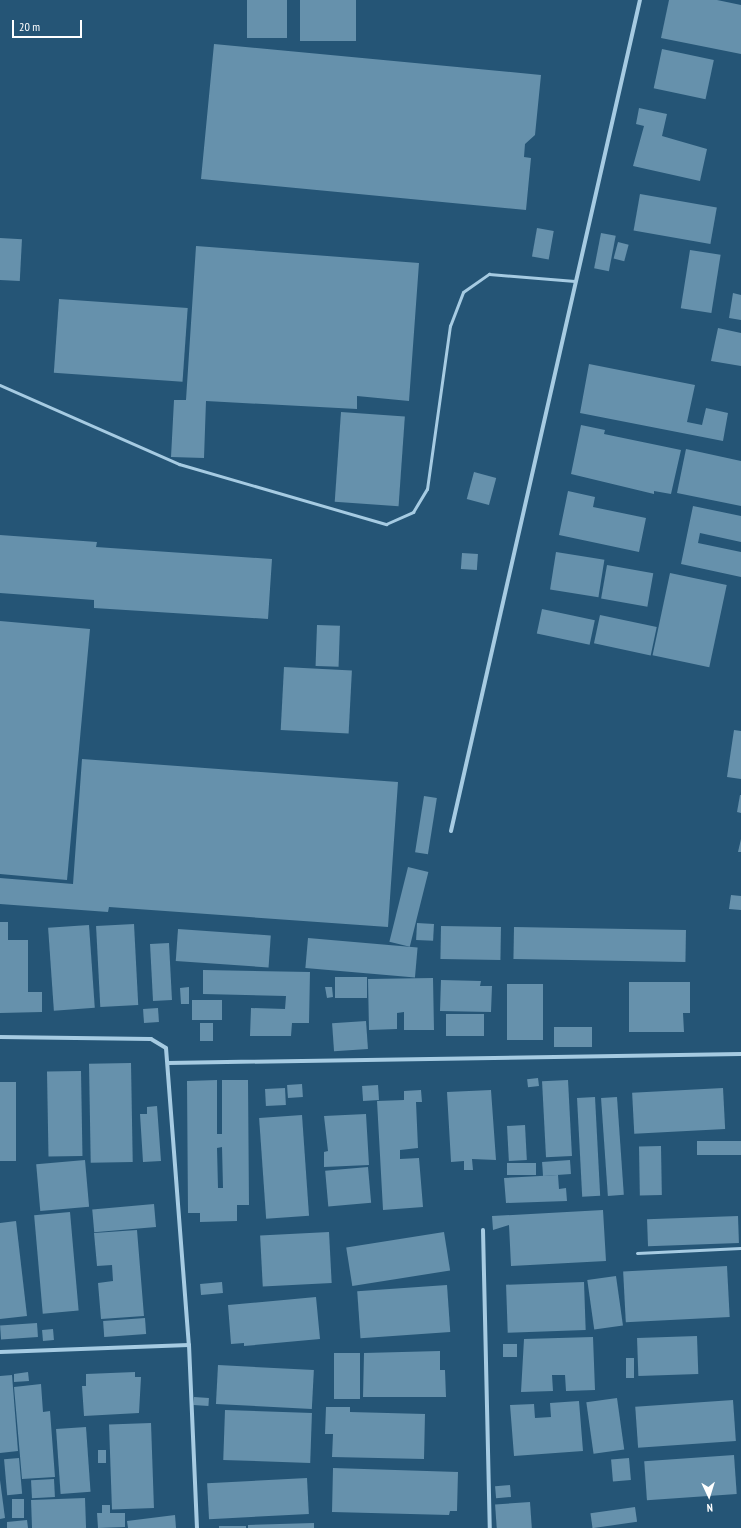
<!DOCTYPE html>
<style>
body{margin:0}
#map{position:relative;width:741px;height:1528px;overflow:hidden;background:#255576;font-family:"PT Sans Narrow",sans-serif}
div>[style]{position:absolute}
[style*='--x']{left:calc(var(--x)*1px);top:calc(var(--y)*1px);width:calc(var(--w)*1px);rotate:calc(var(--a)*1deg)}
.building>*{inset:0;background:#6691ac;transform-origin:0 0}
.service>*{height:3px;margin:-1.5px;padding:0 1.5px;transform-origin:1.5px;border-radius:1.5px;background:#a6cbe2}
.minor>*{height:4px;margin:-2px;padding:0 2px;transform-origin:2px;border-radius:2px;background:#a6cbe2}
span{translate:-50% -50%;white-space:nowrap;text-align:center;line-height:1.15;-webkit-text-stroke:3px #255576;paint-order:stroke}
.north{position:absolute;left:689px;top:1476px;width:40px;height:40px;-webkit-text-stroke:3px #255576;paint-order:stroke;rotate:176deg;font-size:11px;font-weight:700;line-height:16px;text-align:center;color:#fff}
.north::after{content:'';display:block;margin:auto;width:14px;height:18px;background:#fff;clip-path:polygon(50% 0,100% 100%,50% 72%,0 100%)}
.scale{position:absolute;left:12px;top:20px;width:70px;height:18px;box-sizing:border-box;border:2px solid #fff;border-top:0;padding-left:5px;font-size:12px;line-height:14px;white-space:nowrap;color:#fff;-webkit-text-stroke:3px #255576;paint-order:stroke}
</style>
<div id="map">
<div class="building">
<i style="left:247px;top:0;width:40px;height:38px"></i>
<i style="left:300px;top:0;width:56px;height:41px"></i>
<i style="clip-path:polygon(669px 0,717px 0,741px 5px,741px 54px,661px 38px)"></i>
<i style="clip-path:polygon(214px 44px,541px 75px,535px 135px,525px 144px,524px 157px,531px 158px,526px 210px,201px 179px)"></i>
<i style="left:662px;top:49px;width:53px;height:40px;rotate:12deg"></i>
<i style="clip-path:polygon(639px 108px,667px 114px,662px 136px,707px 149px,700px 181px,633px 166px,644px 126px,636px 124px)"></i>
<i style="left:640px;top:194px;width:78px;height:37px;rotate:10deg"></i>
<i style="left:537px;top:228px;width:17px;height:29px;rotate:10deg"></i>
<i style="left:601px;top:233px;width:15px;height:36px;rotate:11deg"></i>
<i style="left:0;top:238px;width:22px;height:42px;rotate:3deg"></i>
<i style="left:618px;top:242px;width:11px;height:17px;rotate:15deg"></i>
<i style="clip-path:polygon(196px 246px,419px 263px,409px 401px,357px 396px,357px 409px,206px 401px,204px 458px,171px 457px,174px 400px,186px 400px)"></i>
<i style="left:690px;top:250px;width:31px;height:59px;rotate:9deg"></i>
<i style="clip-path:polygon(733px 293px,741px 295px,741px 320px,729px 318px)"></i>
<i style="left:59px;top:299px;width:129px;height:74px;rotate:4deg"></i>
<i style="clip-path:polygon(718px 328px,741px 333px,741px 366px,711px 361px)"></i>
<i style="clip-path:polygon(589px 364px,695px 385px,687px 422px,702px 425px,706px 408px,728px 413px,723px 441px,580px 413px)"></i>
<i style="left:341px;top:412px;width:64px;height:90px;rotate:4deg"></i>
<i style="clip-path:polygon(581px 425px,605px 430px,604px 434px,681px 450px,671px 494px,654px 491px,654px 494px,571px 474px)"></i>
<i style="clip-path:polygon(686px 449px,741px 461px,741px 506px,677px 493px)"></i>
<i style="left:474px;top:472px;width:23px;height:28px;rotate:15deg"></i>
<i style="clip-path:polygon(568px 491px,595px 497px,593px 507px,646px 518px,639px 552px,559px 535px)"></i>
<i style="clip-path:polygon(693px 506px,741px 516px,741px 542px,700px 533px,698px 543px,741px 552px,741px 577px,681px 564px)"></i>
<i style="clip-path:polygon(0 535px,97px 542px,96px 547px,272px 559px,268px 619px,94px 608px,94px 600px,0 593px)"></i>
<i style="left:556px;top:552px;width:49px;height:38px;rotate:9deg"></i>
<i style="left:462px;top:553px;width:16px;height:16px;rotate:4deg"></i>
<i style="left:607px;top:565px;width:47px;height:34px;rotate:10deg"></i>
<i style="left:670px;top:573px;width:58px;height:84px;rotate:12deg"></i>
<i style="left:542px;top:609px;width:54px;height:25px;rotate:12deg"></i>
<i style="left:600px;top:615px;width:58px;height:29px;rotate:12deg"></i>
<i style="clip-path:polygon(0 621px,90px 629px,67px 880px,0 874px)"></i>
<i style="left:317px;top:625px;width:23px;height:41px;rotate:2deg"></i>
<i style="left:284px;top:667px;width:68px;height:63px;rotate:3deg"></i>
<i style="clip-path:polygon(734px 730px,741px 731px,741px 779px,727px 777px)"></i>
<i style="clip-path:polygon(82px 759px,398px 782px,388px 927px,109px 907px,108px 912px,0 904px,0 878px,73px 884px)"></i>
<i style="clip-path:polygon(740px 795px,741px 795px,741px 813px,737px 812px)"></i>
<i style="left:424px;top:796px;width:13px;height:57px;rotate:9deg"></i>
<i style="clip-path:polygon(741px 839px,741px 852px,738px 852px)"></i>
<i style="left:408px;top:867px;width:21px;height:77px;rotate:14deg"></i>
<i style="clip-path:polygon(731px 895px,741px 896px,741px 910px,729px 909px)"></i>
<i style="clip-path:polygon(0 922px,8px 922px,8px 940px,28px 940px,28px 992px,42px 992px,42px 1012px,0 1013px)"></i>
<i style="left:417px;top:923px;width:17px;height:17px;rotate:3deg"></i>
<i style="left:134px;top:924px;width:81px;height:38px;rotate:87deg"></i>
<i style="left:89px;top:925px;width:83px;height:41px;rotate:86deg"></i>
<i style="left:441px;top:926px;width:60px;height:33px;rotate:1deg"></i>
<i style="left:514px;top:927px;width:172px;height:32px;rotate:1deg"></i>
<i style="left:178px;top:929px;width:93px;height:32px;rotate:4deg"></i>
<i style="left:308px;top:938px;width:110px;height:30px;rotate:5deg"></i>
<i style="left:169px;top:943px;width:57px;height:19px;rotate:87deg"></i>
<i style="clip-path:polygon(203px 970px,310px 972px,309px 1023px,292px 1023px,291px 1036px,250px 1036px,251px 1008px,285px 1009px,286px 996px,203px 994px)"></i>
<i style="left:367px;top:977px;width:21px;height:32px;rotate:90deg"></i>
<i style="clip-path:polygon(433px 978px,434px 1030px,404px 1030px,404px 1012px,397px 1013px,397px 1029px,369px 1030px,368px 979px)"></i>
<i style="clip-path:polygon(441px 980px,481px 981px,480px 986px,492px 986px,491px 1012px,440px 1011px)"></i>
<i style="clip-path:polygon(629px 982px,690px 982px,690px 1013px,683px 1013px,684px 1032px,629px 1032px)"></i>
<i style="left:507px;top:984px;width:36px;height:56px"></i>
<i style="clip-path:polygon(189px 987px,189px 1004px,181px 1004px,180px 988px)"></i>
<i style="clip-path:polygon(325px 987px,332px 987px,333px 997px,327px 998px)"></i>
<i style="left:192px;top:1000px;width:30px;height:20px"></i>
<i style="left:158px;top:1008px;width:14px;height:15px;rotate:86deg"></i>
<i style="left:446px;top:1014px;width:38px;height:22px"></i>
<i style="left:366px;top:1021px;width:28px;height:34px;rotate:86deg"></i>
<i style="left:213px;top:1023px;width:18px;height:13px;rotate:90deg"></i>
<i style="left:554px;top:1027px;width:38px;height:20px"></i>
<i style="left:131px;top:1063px;width:99px;height:42px;rotate:89deg"></i>
<i style="left:81px;top:1071px;width:85px;height:34px;rotate:89deg"></i>
<i style="left:538px;top:1078px;width:8px;height:11px;rotate:83deg"></i>
<i style="clip-path:polygon(evenodd,217px 1080px,217px 1134px,222px 1134px,222px 1080px,248px 1080px,249px 1205px,237px 1205px,237px 1221px,200px 1222px,200px 1213px,188px 1213px,187px 1081px,217px 1080px,222px 1147px,223px 1188px,218px 1188px,217px 1148px,222px 1147px)"></i>
<i style="left:568px;top:1080px;width:76px;height:26px;rotate:87deg"></i>
<i style="left:0;top:1082px;width:16px;height:79px"></i>
<i style="left:302px;top:1084px;width:13px;height:15px;rotate:86deg"></i>
<i style="left:378px;top:1085px;width:15px;height:16px;rotate:86deg"></i>
<i style="left:285px;top:1088px;width:17px;height:20px;rotate:87deg"></i>
<i style="left:723px;top:1088px;width:41px;height:91px;rotate:87deg"></i>
<i style="clip-path:polygon(421px 1090px,422px 1102px,416px 1102px,418px 1148px,400px 1150px,400px 1159px,419px 1158px,423px 1207px,383px 1210px,377px 1101px,404px 1100px,404px 1091px)"></i>
<i style="clip-path:polygon(491px 1090px,496px 1160px,472px 1159px,473px 1170px,464px 1170px,464px 1161px,451px 1162px,447px 1092px)"></i>
<i style="left:595px;top:1097px;width:99px;height:18px;rotate:87deg"></i>
<i style="left:617px;top:1097px;width:98px;height:16px;rotate:86deg"></i>
<i style="clip-path:polygon(157px 1106px,161px 1161px,143px 1162px,140px 1114px,147px 1114px,147px 1107px)"></i>
<i style="clip-path:polygon(366px 1114px,369px 1165px,324px 1167px,324px 1152px,328px 1151px,324px 1116px)"></i>
<i style="left:302px;top:1115px;width:101px;height:43px;rotate:86deg"></i>
<i style="left:525px;top:1125px;width:35px;height:18px;rotate:87deg"></i>
<i style="left:741px;top:1141px;width:14px;height:44px;rotate:90deg"></i>
<i style="left:661px;top:1146px;width:49px;height:22px;rotate:89deg"></i>
<i style="left:85px;top:1160px;width:47px;height:49px;rotate:85deg"></i>
<i style="left:570px;top:1160px;width:14px;height:28px;rotate:86deg"></i>
<i style="left:536px;top:1163px;width:12px;height:29px;rotate:90deg"></i>
<i style="left:368px;top:1167px;width:36px;height:43px;rotate:85deg"></i>
<i style="clip-path:polygon(558px 1175px,559px 1189px,566px 1188px,567px 1201px,506px 1203px,504px 1178px)"></i>
<i style="left:154px;top:1204px;width:23px;height:62px;rotate:85deg"></i>
<i style="clip-path:polygon(603px 1210px,606px 1261px,511px 1266px,509px 1225px,493px 1230px,492px 1216px)"></i>
<i style="left:70px;top:1212px;width:99px;height:36px;rotate:85deg"></i>
<i style="left:738px;top:1216px;width:27px;height:91px;rotate:88deg"></i>
<i style="clip-path:polygon(16px 1221px,27px 1316px,0 1319px,0 1223px)"></i>
<i style="clip-path:polygon(137px 1230px,144px 1316px,101px 1319px,98px 1283px,113px 1281px,112px 1265px,97px 1266px,94px 1233px)"></i>
<i style="left:329px;top:1232px;width:51px;height:69px;rotate:87deg"></i>
<i style="left:444px;top:1232px;width:39px;height:99px;rotate:81deg"></i>
<i style="left:727px;top:1266px;width:51px;height:104px;rotate:87deg"></i>
<i style="left:616px;top:1276px;width:50px;height:29px;rotate:82deg"></i>
<i style="left:222px;top:1282px;width:11px;height:22px;rotate:85deg"></i>
<i style="left:584px;top:1282px;width:48px;height:78px;rotate:88deg"></i>
<i style="left:447px;top:1285px;width:47px;height:90px;rotate:86deg"></i>
<i style="clip-path:polygon(316px 1297px,320px 1339px,244px 1346px,244px 1343px,231px 1344px,228px 1305px)"></i>
<i style="left:145px;top:1318px;width:16px;height:42px;rotate:86deg"></i>
<i style="left:37px;top:1323px;width:14px;height:37px;rotate:86deg"></i>
<i style="left:53px;top:1329px;width:11px;height:11px;rotate:85deg"></i>
<i style="left:697px;top:1336px;width:38px;height:60px;rotate:88deg"></i>
<i style="clip-path:polygon(593px 1337px,595px 1390px,566px 1391px,565px 1375px,552px 1375px,553px 1391px,521px 1392px,524px 1339px)"></i>
<i style="left:503px;top:1344px;width:14px;height:13px"></i>
<i style="clip-path:polygon(440px 1351px,440px 1370px,445px 1370px,446px 1397px,363px 1397px,364px 1353px)"></i>
<i style="left:334px;top:1353px;width:26px;height:46px"></i>
<i style="left:626px;top:1358px;width:8px;height:20px"></i>
<i style="left:218px;top:1365px;width:96px;height:39px;rotate:3deg"></i>
<i style="clip-path:polygon(28px 1372px,29px 1381px,14px 1382px,14px 1374px)"></i>
<i style="clip-path:polygon(135px 1372px,135px 1377px,141px 1377px,139px 1413px,84px 1416px,82px 1386px,86px 1386px,86px 1374px)"></i>
<i style="clip-path:polygon(12px 1375px,18px 1451px,0 1453px,0 1376px)"></i>
<i style="clip-path:polygon(41px 1384px,43px 1412px,50px 1411px,55px 1477px,22px 1479px,14px 1387px)"></i>
<i style="left:194px;top:1397px;width:15px;height:8px;rotate:4deg"></i>
<i style="left:617px;top:1398px;width:52px;height:31px;rotate:82deg"></i>
<i style="left:733px;top:1400px;width:41px;height:98px;rotate:86deg"></i>
<i style="clip-path:polygon(579px 1401px,583px 1451px,514px 1456px,510px 1405px,534px 1404px,535px 1418px,551px 1417px,550px 1403px)"></i>
<i style="clip-path:polygon(326px 1407px,350px 1407px,350px 1412px,425px 1414px,424px 1459px,332px 1457px,333px 1434px,325px 1434px)"></i>
<i style="left:225px;top:1410px;width:87px;height:50px;rotate:2deg"></i>
<i style="left:151px;top:1423px;width:85px;height:42px;rotate:88deg"></i>
<i style="left:86px;top:1427px;width:65px;height:30px;rotate:86deg"></i>
<i style="left:98px;top:1450px;width:8px;height:13px"></i>
<i style="left:734px;top:1455px;width:39px;height:90px;rotate:86deg"></i>
<i style="left:19px;top:1458px;width:36px;height:15px;rotate:85deg"></i>
<i style="left:629px;top:1458px;width:22px;height:18px;rotate:85deg"></i>
<i style="clip-path:polygon(333px 1468px,458px 1472px,457px 1511px,450px 1511px,449px 1515px,332px 1512px)"></i>
<i style="left:307px;top:1478px;width:36px;height:100px;rotate:87deg"></i>
<i style="left:54px;top:1479px;width:18px;height:23px;rotate:87deg"></i>
<i style="clip-path:polygon(0 1480px,5px 1518px,0 1519px)"></i>
<i style="left:510px;top:1485px;width:12px;height:15px;rotate:85deg"></i>
<i style="left:85px;top:1498px;width:30px;height:54px;rotate:88deg"></i>
<i style="left:12px;top:1499px;width:12px;height:19px"></i>
<i style="left:530px;top:1502px;width:26px;height:35px;rotate:86deg"></i>
<i style="clip-path:polygon(102px 1505px,110px 1505px,110px 1513px,125px 1513px,125px 1527px,98px 1528px,97px 1513px,102px 1513px)"></i>
<i style="left:635px;top:1507px;width:15px;height:45px;rotate:82deg"></i>
<i style="clip-path:polygon(175px 1515px,176px 1528px,128px 1528px,127px 1521px)"></i>
<i style="clip-path:polygon(27px 1520px,28px 1528px,7px 1528px,7px 1522px)"></i>
<i style="clip-path:polygon(314px 1523px,314px 1528px,248px 1528px,248px 1525px)"></i>
<i style="left:219px;top:1526px;width:27px;height:2px"></i>
</div>
<div class="service">
<i style="--x:0;--y:385;--w:196;--a:23.8"></i>
<i style="--x:179;--y:464;--w:216;--a:16.2"></i>
<i style="--x:386;--y:524;--w:30;--a:-24"></i>
<i style="--x:413;--y:512;--w:27;--a:-59"></i>
<i style="--x:427;--y:489;--w:165;--a:-82"></i>
<i style="--x:450;--y:326;--w:36;--a:-69"></i>
<i style="--x:463;--y:292;--w:32;--a:-35"></i>
<i style="--x:489;--y:274;--w:86;--a:4.7"></i>
<i style="--x:637;--y:1253;--w:104;--a:-2.8"></i>
</div>
<div class="minor">
<i style="--x:451;--y:831;--w:852;--a:-77.19"></i>
<i style="--x:0;--y:1037;--w:151;--a:0.8"></i>
<i style="--x:151;--y:1039;--w:17;--a:31"></i>
<i style="--x:166;--y:1048;--w:298;--a:85.6"></i>
<i style="--x:189;--y:1345;--w:183;--a:87.5"></i>
<i style="--x:168;--y:1063;--w:573;--a:-0.9"></i>
<i style="--x:483;--y:1230;--w:298;--a:88.7"></i>
<i style="--x:0;--y:1352;--w:189;--a:-2.1"></i>
</div>
<div class="north">N</div>
<div class="scale">20 m</div>
</div>
